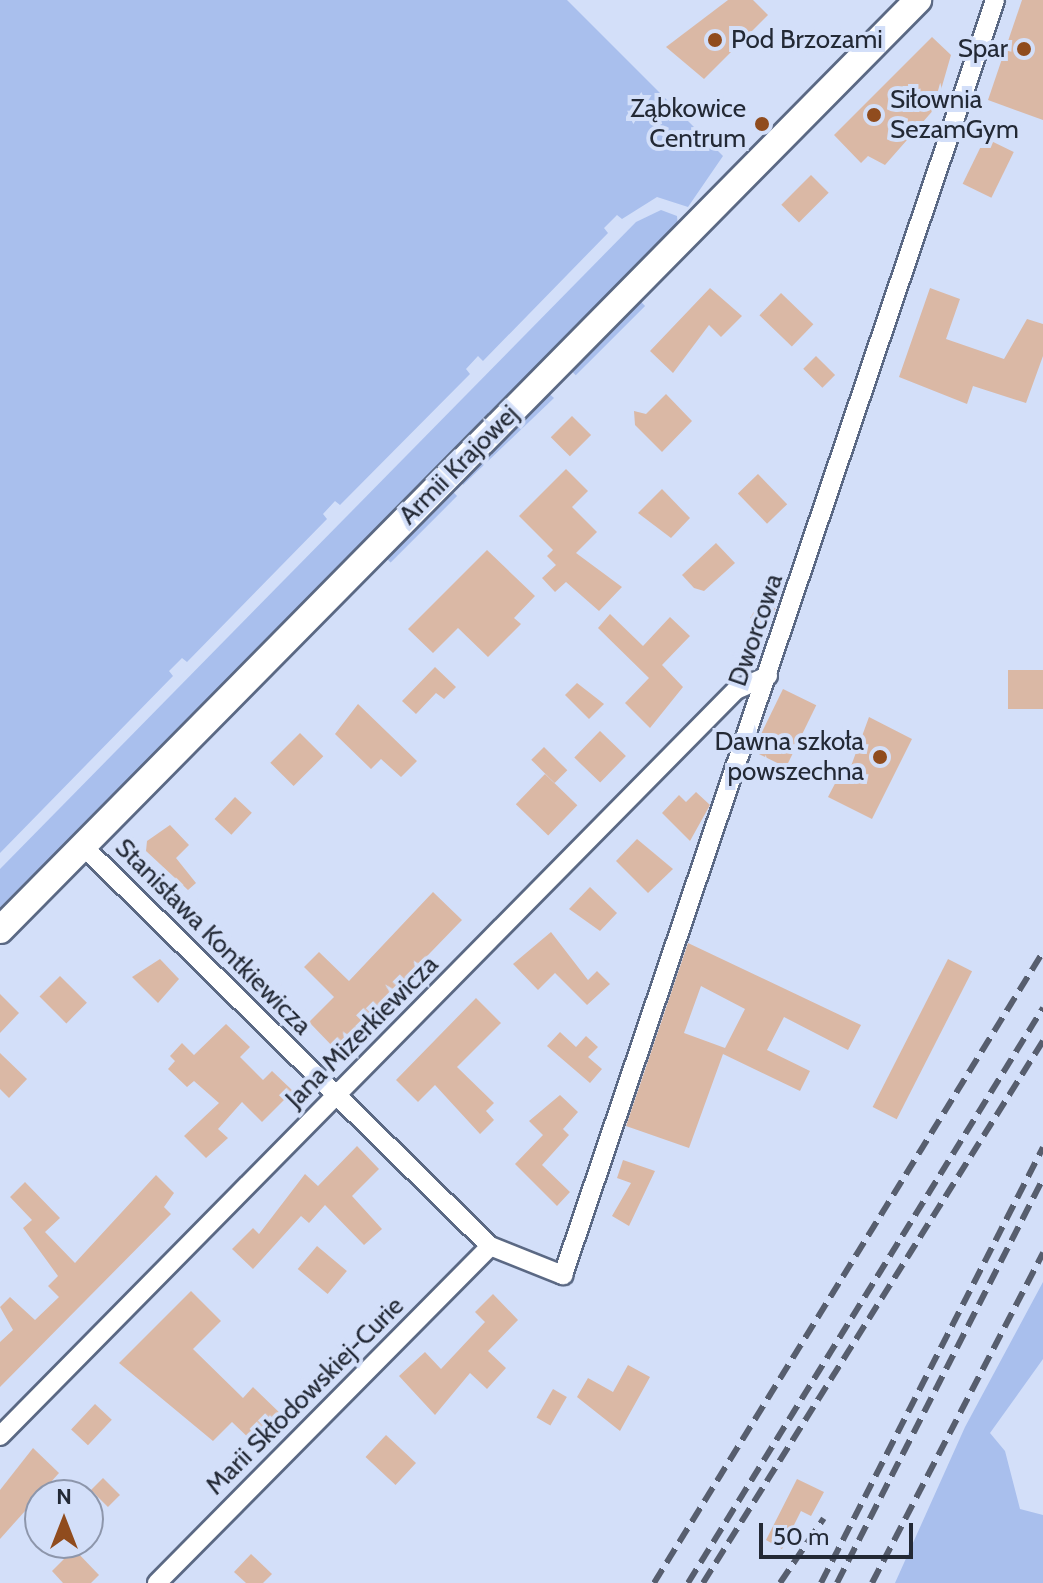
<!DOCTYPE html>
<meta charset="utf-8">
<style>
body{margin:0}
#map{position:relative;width:1043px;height:1583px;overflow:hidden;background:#d3dff9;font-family:Cabin,sans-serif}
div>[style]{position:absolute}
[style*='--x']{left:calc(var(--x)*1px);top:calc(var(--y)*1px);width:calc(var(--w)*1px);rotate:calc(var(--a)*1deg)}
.green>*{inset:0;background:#a9bfed;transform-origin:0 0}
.building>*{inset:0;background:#dab8a5;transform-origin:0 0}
.roads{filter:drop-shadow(2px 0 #5b6984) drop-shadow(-2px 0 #5b6984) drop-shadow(0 2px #5b6984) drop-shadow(0 -2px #5b6984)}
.street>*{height:18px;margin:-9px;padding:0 9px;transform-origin:9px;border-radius:9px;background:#fff}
.secondary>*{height:26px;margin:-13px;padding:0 13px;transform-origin:13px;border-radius:13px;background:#fff}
.rail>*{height:6px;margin-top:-3px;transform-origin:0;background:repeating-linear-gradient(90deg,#575e6e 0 16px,transparent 0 24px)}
.dots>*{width:22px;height:22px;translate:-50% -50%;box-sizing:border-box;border:4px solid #d3dff9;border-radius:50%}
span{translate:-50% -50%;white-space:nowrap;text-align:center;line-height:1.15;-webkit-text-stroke:8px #d3dff9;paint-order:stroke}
.poi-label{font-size:26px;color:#232935}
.left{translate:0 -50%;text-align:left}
.right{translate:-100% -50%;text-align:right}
.street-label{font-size:26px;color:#232935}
.north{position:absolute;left:24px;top:1479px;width:80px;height:80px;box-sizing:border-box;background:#d3dff9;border:2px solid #8d96ab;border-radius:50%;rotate:0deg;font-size:22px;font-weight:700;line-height:32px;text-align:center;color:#232935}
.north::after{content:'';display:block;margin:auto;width:28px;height:36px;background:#904c1e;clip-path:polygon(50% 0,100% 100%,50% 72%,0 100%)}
.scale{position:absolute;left:759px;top:1523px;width:154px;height:36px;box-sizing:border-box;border:4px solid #232935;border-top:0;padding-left:10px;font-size:24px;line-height:28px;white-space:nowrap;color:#232935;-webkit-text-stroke:6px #d3dff9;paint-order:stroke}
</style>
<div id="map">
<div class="green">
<i style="clip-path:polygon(0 0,567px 0,723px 156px,688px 207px,657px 197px,622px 219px,617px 215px,604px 228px,608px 233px,483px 361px,478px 356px,466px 369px,470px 374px,340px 505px,335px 501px,323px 514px,327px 519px,187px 662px,182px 658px,169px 671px,173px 676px,0 853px)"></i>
<i style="clip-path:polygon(661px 210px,677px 216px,678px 227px,0 913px,0 869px,636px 222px)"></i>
<i style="left:638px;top:299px;width:10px;height:98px;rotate:45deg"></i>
<i style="clip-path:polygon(547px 392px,554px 398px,463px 485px,460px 479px)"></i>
<i style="left:450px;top:489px;width:10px;height:94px;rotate:45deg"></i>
<i style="clip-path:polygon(1043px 1282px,1043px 1359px,990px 1433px,1005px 1451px,1020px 1509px,1043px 1515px,1043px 1583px,895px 1583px,965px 1427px)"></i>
</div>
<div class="building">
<i style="clip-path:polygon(728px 0,753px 0,768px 15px,704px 79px,666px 47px)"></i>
<i style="clip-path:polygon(1022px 0,1043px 0,1043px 120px,988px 100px)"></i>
<i style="clip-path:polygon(932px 37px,951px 55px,936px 107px,885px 165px,868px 156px,861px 163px,834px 135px)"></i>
<i style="left:985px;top:138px;width:32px;height:51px;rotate:26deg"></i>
<i style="left:811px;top:175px;width:25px;height:42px;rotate:45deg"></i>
<i style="clip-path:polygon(710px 288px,742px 316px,721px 337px,709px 325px,673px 373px,650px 351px)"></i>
<i style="clip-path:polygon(930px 288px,960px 299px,946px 339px,1004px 359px,1027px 319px,1043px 324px,1043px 356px,1026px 403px,973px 386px,967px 404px,899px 377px)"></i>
<i style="left:781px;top:293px;width:45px;height:31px;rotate:44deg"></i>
<i style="left:816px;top:356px;width:27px;height:18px;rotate:45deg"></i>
<i style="clip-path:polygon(666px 394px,692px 421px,662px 452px,635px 425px,634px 411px,646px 414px)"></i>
<i style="left:572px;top:416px;width:27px;height:30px;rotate:45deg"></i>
<i style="clip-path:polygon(566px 469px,588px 491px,572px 507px,597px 532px,576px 553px,622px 587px,599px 611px,566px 582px,555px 592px,542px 578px,556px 565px,547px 556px,553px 550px,519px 516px)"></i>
<i style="left:758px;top:474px;width:42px;height:28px;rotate:46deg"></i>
<i style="clip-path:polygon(662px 489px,690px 518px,671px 538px,638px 513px)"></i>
<i style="clip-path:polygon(716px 543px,735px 563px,704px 591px,694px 588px,682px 575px)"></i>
<i style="clip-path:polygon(487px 550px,535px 596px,514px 618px,521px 624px,488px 657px,458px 628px,433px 653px,408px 629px)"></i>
<i style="left:761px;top:600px;width:17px;height:21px;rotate:31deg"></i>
<i style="clip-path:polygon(610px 614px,643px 646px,670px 617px,690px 636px,662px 665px,683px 687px,650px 728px,625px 703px,649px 678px,598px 628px)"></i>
<i style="clip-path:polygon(435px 667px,456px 687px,444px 699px,436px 693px,416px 714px,402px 701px)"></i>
<i style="left:1043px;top:670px;width:39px;height:35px;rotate:90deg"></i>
<i style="clip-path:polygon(577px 683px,604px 704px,589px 719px,565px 695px)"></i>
<i style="left:783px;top:689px;width:37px;height:69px;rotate:26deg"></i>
<i style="clip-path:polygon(358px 704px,417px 761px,401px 777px,381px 759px,371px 769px,335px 734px)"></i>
<i style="clip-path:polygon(869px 717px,912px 739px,872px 819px,828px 797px,840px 774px,847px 777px)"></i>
<i style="left:600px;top:731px;width:36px;height:37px;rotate:44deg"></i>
<i style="left:300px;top:733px;width:33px;height:42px;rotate:45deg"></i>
<i style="left:544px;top:747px;width:33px;height:18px;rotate:45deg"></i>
<i style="left:545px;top:774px;width:45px;height:42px;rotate:44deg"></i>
<i style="clip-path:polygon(696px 792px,710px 805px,690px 841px,662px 813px,679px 795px,686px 802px)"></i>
<i style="left:235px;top:797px;width:23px;height:30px;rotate:43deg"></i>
<i style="clip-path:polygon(170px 825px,189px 845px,176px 858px,196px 883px,188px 890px,146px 851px,147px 841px)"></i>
<i style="clip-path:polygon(637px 839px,673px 869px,648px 893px,616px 861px)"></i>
<i style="clip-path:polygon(590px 887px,617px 913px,600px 931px,569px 909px)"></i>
<i style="clip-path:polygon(433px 892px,462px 920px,336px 1050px,309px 1022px,334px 997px,304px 967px,319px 952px,349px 981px)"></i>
<i style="clip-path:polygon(551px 932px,588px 980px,597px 971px,610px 984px,587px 1005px,555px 973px,538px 990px,513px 964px)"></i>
<i style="clip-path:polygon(evenodd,688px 943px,861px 1025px,848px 1050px,784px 1017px,767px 1050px,810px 1071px,800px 1091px,723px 1054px,689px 1148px,626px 1126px,688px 943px,701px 986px,745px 1009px,725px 1048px,684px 1033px,701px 986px)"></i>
<i style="clip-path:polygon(160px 959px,179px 979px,158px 1003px,132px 977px)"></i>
<i style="left:948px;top:959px;width:27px;height:166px;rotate:27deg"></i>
<i style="left:60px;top:976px;width:38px;height:29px;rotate:45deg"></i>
<i style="clip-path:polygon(0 994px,19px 1013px,0 1033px)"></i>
<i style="clip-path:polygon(476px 998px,501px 1023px,457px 1067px,494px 1103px,486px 1111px,494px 1120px,480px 1134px,435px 1085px,418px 1102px,396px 1080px)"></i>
<i style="clip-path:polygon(226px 1024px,250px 1047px,240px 1057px,263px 1080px,272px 1071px,293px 1091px,262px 1122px,242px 1102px,218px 1129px,228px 1138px,206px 1158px,184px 1136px,219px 1103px,194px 1081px,187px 1087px,168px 1069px,175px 1061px,170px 1056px,182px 1043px,194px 1055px)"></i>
<i style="clip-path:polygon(560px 1032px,576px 1047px,586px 1036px,598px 1047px,588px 1057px,602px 1069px,590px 1083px,547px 1046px)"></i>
<i style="clip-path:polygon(0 1053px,27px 1079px,9px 1098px,0 1089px)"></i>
<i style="clip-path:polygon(560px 1095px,578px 1112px,563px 1129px,569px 1135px,542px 1165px,570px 1192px,557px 1206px,515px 1164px,543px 1135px,529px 1121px)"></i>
<i style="clip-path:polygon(357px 1146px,379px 1169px,352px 1196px,382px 1229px,364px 1245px,325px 1205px,309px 1223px,301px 1216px,253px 1269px,232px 1249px,253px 1228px,259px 1234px,305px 1174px,318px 1186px)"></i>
<i style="clip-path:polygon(623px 1160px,655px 1171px,629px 1226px,612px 1216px,631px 1183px,617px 1178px)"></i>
<i style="clip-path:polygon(156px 1175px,174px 1193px,164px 1207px,171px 1214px,0 1387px,0 1342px,13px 1330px,0 1307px,10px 1297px,35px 1320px,59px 1297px,48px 1286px,58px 1276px,23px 1228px,32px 1220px,10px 1197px,25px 1182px,60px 1218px,45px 1232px,75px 1263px)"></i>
<i style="left:317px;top:1246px;width:39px;height:30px;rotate:40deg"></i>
<i style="clip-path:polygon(191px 1291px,221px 1321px,193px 1349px,243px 1398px,253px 1387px,283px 1416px,255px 1444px,232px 1422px,213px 1441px,119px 1363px)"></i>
<i style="clip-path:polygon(493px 1294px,518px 1320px,488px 1351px,506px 1368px,487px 1389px,470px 1373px,435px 1415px,399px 1376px,425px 1352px,441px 1369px,485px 1322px,475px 1312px)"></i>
<i style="clip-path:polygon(628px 1365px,650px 1377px,620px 1431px,577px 1397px,588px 1378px,613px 1392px)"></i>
<i style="left:553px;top:1389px;width:16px;height:33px;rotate:30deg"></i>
<i style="left:95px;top:1404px;width:23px;height:35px;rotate:43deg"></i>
<i style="left:386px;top:1435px;width:41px;height:30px;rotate:43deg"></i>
<i style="clip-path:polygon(33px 1448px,59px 1473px,0 1539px,0 1490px)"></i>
<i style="left:103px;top:1478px;width:24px;height:17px;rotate:45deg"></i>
<i style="clip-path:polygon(797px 1479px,824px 1492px,811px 1516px,801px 1511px,782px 1549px,766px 1540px)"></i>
<i style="clip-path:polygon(74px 1549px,99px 1575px,91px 1583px,63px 1583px,52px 1571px)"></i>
<i style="clip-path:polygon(251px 1554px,272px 1574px,263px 1583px,246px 1583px,234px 1572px)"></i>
</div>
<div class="roads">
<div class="street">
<i style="--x:83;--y:846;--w:571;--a:44.5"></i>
<i style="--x:490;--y:1246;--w:79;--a:21.7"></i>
<i style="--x:563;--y:1275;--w:1346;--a:-71.28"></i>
<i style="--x:0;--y:1436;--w:1048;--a:-45.39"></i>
<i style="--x:736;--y:690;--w:35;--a:-24"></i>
<i style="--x:157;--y:1583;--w:474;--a:-45.3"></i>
</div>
<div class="secondary">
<i style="--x:0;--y:930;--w:1307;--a:-45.37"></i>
</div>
</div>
<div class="rail">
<i style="--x:654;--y:1583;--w:741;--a:-58.35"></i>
<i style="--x:688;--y:1583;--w:676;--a:-58.31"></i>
<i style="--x:703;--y:1583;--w:640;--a:-57.9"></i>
<i style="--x:780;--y:1583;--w:78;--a:-55.9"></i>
<i style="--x:821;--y:1583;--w:489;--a:-63"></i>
<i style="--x:837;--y:1583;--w:453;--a:-63"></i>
<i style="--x:872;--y:1583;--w:372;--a:-62.6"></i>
</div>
<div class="dots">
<i style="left:715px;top:40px;background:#904c1e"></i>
<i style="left:1024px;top:49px;background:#904c1e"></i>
<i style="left:874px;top:115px;background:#904c1e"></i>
<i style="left:762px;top:124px;background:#904c1e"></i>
<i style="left:880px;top:757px;background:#904c1e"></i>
</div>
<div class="poi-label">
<span class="left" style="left:731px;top:40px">Pod Brzozami</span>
<span class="right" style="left:1008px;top:49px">Spar</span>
<span class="left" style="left:890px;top:115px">Siłownia<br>SezamGym</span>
<span class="right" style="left:746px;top:124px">Ząbkowice<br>Centrum</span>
<span class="right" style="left:864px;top:757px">Dawna szkoła<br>powszechna</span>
</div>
<div class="street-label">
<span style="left:459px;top:465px;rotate:-45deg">Armii Krajowej</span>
<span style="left:756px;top:630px;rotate:-71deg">Dworcowa</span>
<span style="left:213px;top:937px;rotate:45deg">Stanisława Kontkiewicza</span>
<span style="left:362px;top:1032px;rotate:-45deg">Jana Mizerkiewicza</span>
<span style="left:305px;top:1396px;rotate:-45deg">Marii Skłodowskiej-Curie</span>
</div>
<div class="north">N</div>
<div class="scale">50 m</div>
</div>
